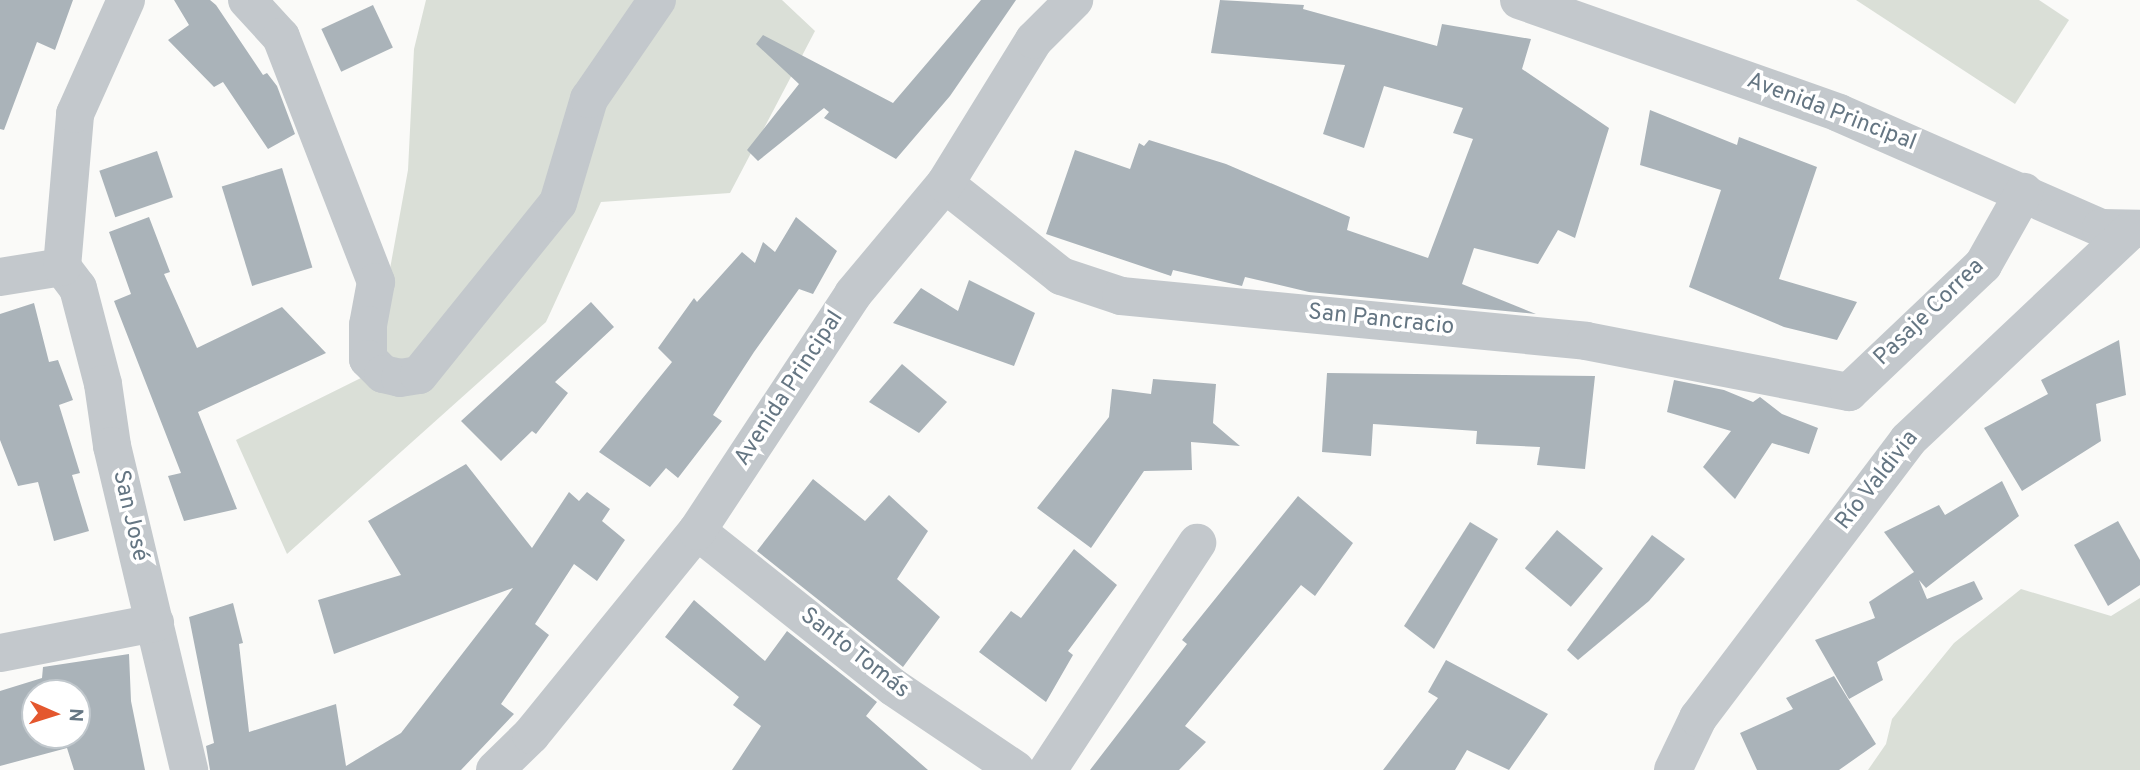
<!DOCTYPE html>
<meta charset="utf-8">
<style>
body{margin:0}
#map{position:relative;width:2140px;height:770px;overflow:hidden;background:#fafaf8;font-family:Overpass,sans-serif}
div>[style]{position:absolute}
[style*='--x']{left:calc(var(--x)*1px);top:calc(var(--y)*1px);width:calc(var(--w)*1px);rotate:calc(var(--a)*1deg)}
.green>*{inset:0;background:#dadfd7}
.building>*{inset:0;background:#aab3b9;transform-origin:0 0}
.minor>*{height:38px;margin:-19px;padding:0 19px;transform-origin:19px;border-radius:19px;background:#c3c8cc}
span{translate:-50% -50%;white-space:nowrap;text-align:center;line-height:1.15;-webkit-text-stroke:7px #fff;paint-order:stroke}
.street-label{font-size:23px;color:#657683}
.north{position:absolute;left:21px;top:679px;width:70px;height:70px;box-sizing:border-box;background:#fff;border:2px solid #c1c8cd;border-radius:50%;rotate:93deg;font-size:19px;font-weight:700;line-height:28px;text-align:center;color:#657683}
.north::after{content:'';display:block;margin:auto;width:24px;height:32px;background:#e4572e;clip-path:polygon(50% 0,100% 100%,50% 72%,0 100%)}
</style>
<div id="map">
<div class="green">
<i style="clip-path:polygon(426px 0,782px 0,815px 31px,730px 193px,601px 202px,546px 322px,287px 554px,236px 440px,371px 373px,408px 170px,414px 49px)"></i>
<i style="clip-path:polygon(1856px 0,2039px 0,2069px 20px,2015px 104px)"></i>
<i style="clip-path:polygon(2021px 589px,2111px 616px,2140px 598px,2140px 770px,1868px 770px,1886px 744px,1892px 719px,1954px 643px)"></i>
</div>
<div class="building">
<i style="clip-path:polygon(0 0,73px 0,55px 50px,37px 42px,4px 130px,0 129px)"></i>
<i style="clip-path:polygon(174px 0,210px 0,216px 5px,263px 75px,267px 73px,277px 86px,295px 134px,268px 149px,223px 82px,214px 87px,168px 40px,189px 25px)"></i>
<i style="clip-path:polygon(981px 0,1016px 0,950px 96px,896px 159px,824px 118px,829px 112px,824px 108px,758px 161px,747px 150px,799px 84px,756px 44px,763px 35px,893px 103px)"></i>
<i style="clip-path:polygon(1220px 0,1304px 5px,1303px 9px,1437px 46px,1442px 24px,1531px 39px,1522px 69px,1609px 128px,1575px 238px,1558px 230px,1538px 264px,1474px 248px,1462px 284px,1536px 314px,1309px 292px,1245px 277px,1242px 286px,1173px 270px,1171px 276px,1046px 234px,1075px 150px,1130px 169px,1139px 143px,1144px 146px,1149px 140px,1226px 164px,1350px 217px,1347px 230px,1428px 258px,1473px 139px,1453px 133px,1463px 108px,1384px 86px,1364px 148px,1323px 134px,1345px 65px,1211px 53px)"></i>
<i style="left:373px;top:5px;width:47px;height:57px;rotate:65deg"></i>
<i style="clip-path:polygon(1650px 110px,1737px 145px,1739px 137px,1817px 167px,1779px 279px,1857px 302px,1837px 340px,1784px 327px,1689px 287px,1721px 190px,1640px 165px)"></i>
<i style="left:157px;top:151px;width:49px;height:61px;rotate:71deg"></i>
<i style="left:282px;top:168px;width:104px;height:63px;rotate:73deg"></i>
<i style="clip-path:polygon(149px 217px,170px 272px,164px 274px,197px 348px,282px 307px,326px 353px,198px 412px,237px 509px,184px 521px,168px 476px,181px 473px,114px 301px,131px 294px,109px 232px)"></i>
<i style="clip-path:polygon(796px 217px,837px 251px,813px 294px,799px 289px,754px 352px,713px 415px,722px 421px,678px 478px,666px 468px,650px 487px,599px 452px,672px 362px,658px 348px,694px 298px,697px 302px,742px 252px,755px 263px,763px 242px,775px 252px)"></i>
<i style="clip-path:polygon(969px 280px,1035px 313px,1014px 366px,893px 323px,921px 288px,958px 311px)"></i>
<i style="clip-path:polygon(591px 302px,614px 327px,555px 382px,568px 393px,536px 434px,532px 431px,501px 461px,461px 421px)"></i>
<i style="clip-path:polygon(34px 303px,49px 362px,58px 360px,73px 400px,59px 405px,80px 473px,72px 475px,89px 531px,54px 541px,38px 482px,18px 486px,0 440px,0 314px)"></i>
<i style="clip-path:polygon(2119px 340px,2126px 395px,2096px 404px,2101px 441px,2022px 491px,1984px 428px,2048px 394px,2041px 380px)"></i>
<i style="clip-path:polygon(902px 364px,947px 402px,919px 433px,869px 402px)"></i>
<i style="clip-path:polygon(1327px 373px,1595px 376px,1585px 469px,1537px 465px,1540px 447px,1476px 444px,1477px 431px,1373px 424px,1371px 456px,1322px 452px)"></i>
<i style="clip-path:polygon(1153px 379px,1216px 384px,1213px 423px,1240px 446px,1191px 442px,1192px 470px,1144px 471px,1091px 548px,1037px 508px,1109px 417px,1112px 389px,1151px 394px)"></i>
<i style="clip-path:polygon(1674px 380px,1724px 390px,1753px 402px,1760px 397px,1782px 414px,1818px 428px,1809px 454px,1772px 443px,1735px 499px,1703px 467px,1731px 431px,1667px 412px)"></i>
<i style="clip-path:polygon(466px 464px,532px 548px,569px 492px,579px 501px,587px 492px,610px 509px,602px 521px,625px 540px,597px 581px,574px 564px,535px 624px,549px 635px,501px 704px,514px 714px,461px 770px,210px 770px,206px 746px,214px 743px,189px 617px,233px 603px,243px 643px,239px 644px,249px 732px,336px 704px,346px 766px,401px 733px,513px 588px,334px 654px,318px 600px,401px 575px,368px 521px)"></i>
<i style="clip-path:polygon(813px 479px,865px 521px,889px 495px,928px 531px,897px 579px,940px 617px,903px 667px,757px 551px)"></i>
<i style="clip-path:polygon(2002px 481px,2019px 516px,1926px 588px,1919px 580px,1927px 599px,1974px 581px,1983px 599px,1877px 662px,1883px 680px,1849px 699px,1815px 640px,1875px 618px,1869px 602px,1914px 572px,1884px 532px,1939px 505px,1945px 515px)"></i>
<i style="clip-path:polygon(1298px 496px,1353px 543px,1315px 596px,1301px 585px,1185px 726px,1206px 742px,1179px 770px,1090px 770px,1187px 644px,1182px 640px)"></i>
<i style="clip-path:polygon(2118px 521px,2140px 560px,2140px 585px,2108px 606px,2074px 545px)"></i>
<i style="clip-path:polygon(1470px 522px,1498px 539px,1434px 649px,1404px 626px)"></i>
<i style="left:1557px;top:530px;width:60px;height:50px;rotate:40deg"></i>
<i style="clip-path:polygon(1652px 535px,1685px 559px,1649px 601px,1578px 660px,1567px 650px)"></i>
<i style="clip-path:polygon(1074px 549px,1117px 585px,1068px 651px,1073px 655px,1046px 702px,979px 652px,1011px 611px,1021px 618px)"></i>
<i style="clip-path:polygon(694px 600px,765px 661px,787px 631px,877px 702px,866px 716px,928px 770px,732px 770px,761px 726px,733px 705px,739px 697px,665px 637px)"></i>
<i style="clip-path:polygon(evenodd,129px 654px,131px 701px,145px 770px,74px 770px,67px 748px,0 766px,0 691px,42px 678px,43px 667px,129px 654px,35px 693px,77px 693px,77px 735px,35px 735px,35px 693px)"></i>
<i style="clip-path:polygon(1446px 660px,1548px 714px,1509px 770px,1467px 750px,1455px 770px,1383px 770px,1438px 698px,1428px 692px)"></i>
<i style="clip-path:polygon(1834px 676px,1876px 744px,1839px 770px,1757px 770px,1740px 733px,1793px 709px,1786px 698px)"></i>
</div>
<div class="minor">
<i style="--x:247;--y:0;--w:50;--a:47.4"></i>
<i style="--x:281;--y:37;--w:263;--a:68.8"></i>
<i style="--x:376;--y:282;--w:44;--a:100.5"></i>
<i style="--x:368;--y:325;--w:34;--a:90"></i>
<i style="--x:368;--y:359;--w:21;--a:45"></i>
<i style="--x:383;--y:374;--w:17;--a:13"></i>
<i style="--x:400;--y:378;--w:19;--a:-9"></i>
<i style="--x:419;--y:375;--w:221;--a:-51.1"></i>
<i style="--x:558;--y:203;--w:109;--a:-73.4"></i>
<i style="--x:589;--y:99;--w:120;--a:-55.5"></i>
<i style="--x:1519;--y:0;--w:339;--a:19.4"></i>
<i style="--x:1839;--y:113;--w:286;--a:23.7"></i>
<i style="--x:2101;--y:228;--w:39;--a:1"></i>
<i style="--x:945;--y:184;--w:148;--a:38.4"></i>
<i style="--x:1061;--y:276;--w:63;--a:18.4"></i>
<i style="--x:1121;--y:296;--w:467;--a:5.5"></i>
<i style="--x:1586;--y:341;--w:268;--a:11"></i>
<i style="--x:1849;--y:392;--w:185;--a:-43.5"></i>
<i style="--x:1983;--y:265;--w:84;--a:-60.7"></i>
<i style="--x:62;--y:267;--w:26;--a:53"></i>
<i style="--x:78;--y:288;--w:99;--a:75.4"></i>
<i style="--x:103;--y:384;--w:63;--a:81.7"></i>
<i style="--x:112;--y:446;--w:333;--a:76.6"></i>
<i style="--x:0;--y:277;--w:63;--a:-9.2"></i>
<i style="--x:62;--y:267;--w:154;--a:-85.1"></i>
<i style="--x:75;--y:114;--w:125;--a:-65.9"></i>
<i style="--x:697;--y:531;--w:251;--a:38.5"></i>
<i style="--x:893;--y:687;--w:148;--a:34"></i>
<i style="--x:0;--y:653;--w:158;--a:-11"></i>
<i style="--x:495;--y:770;--w:50;--a:-44.2"></i>
<i style="--x:531;--y:735;--w:263;--a:-50.9"></i>
<i style="--x:697;--y:531;--w:284;--a:-56.6"></i>
<i style="--x:853;--y:294;--w:143;--a:-50.1"></i>
<i style="--x:945;--y:184;--w:169;--a:-58.3"></i>
<i style="--x:1034;--y:40;--w:57;--a:-45"></i>
<i style="--x:1048;--y:770;--w:272;--a:-56.7"></i>
<i style="--x:1673;--y:770;--w:58;--a:-64.3"></i>
<i style="--x:1698;--y:718;--w:348;--a:-52.9"></i>
<i style="--x:1908;--y:440;--w:305;--a:-43.3"></i>
</div>
<div class="street-label">
<span style="left:1831px;top:113px;rotate:21deg">Avenida Principal</span>
<span style="left:1930px;top:313px;rotate:-44deg">Pasaje Correa</span>
<span style="left:1381px;top:321px;rotate:6deg">San Pancracio</span>
<span style="left:790px;top:389px;rotate:-57deg">Avenida Principal</span>
<span style="left:1878px;top:481px;rotate:-52deg">Río Valdivia</span>
<span style="left:129px;top:516px;rotate:77deg">San José</span>
<span style="left:854px;top:654px;rotate:38deg">Santo Tomás</span>
</div>
<div class="north">N</div>
</div>
